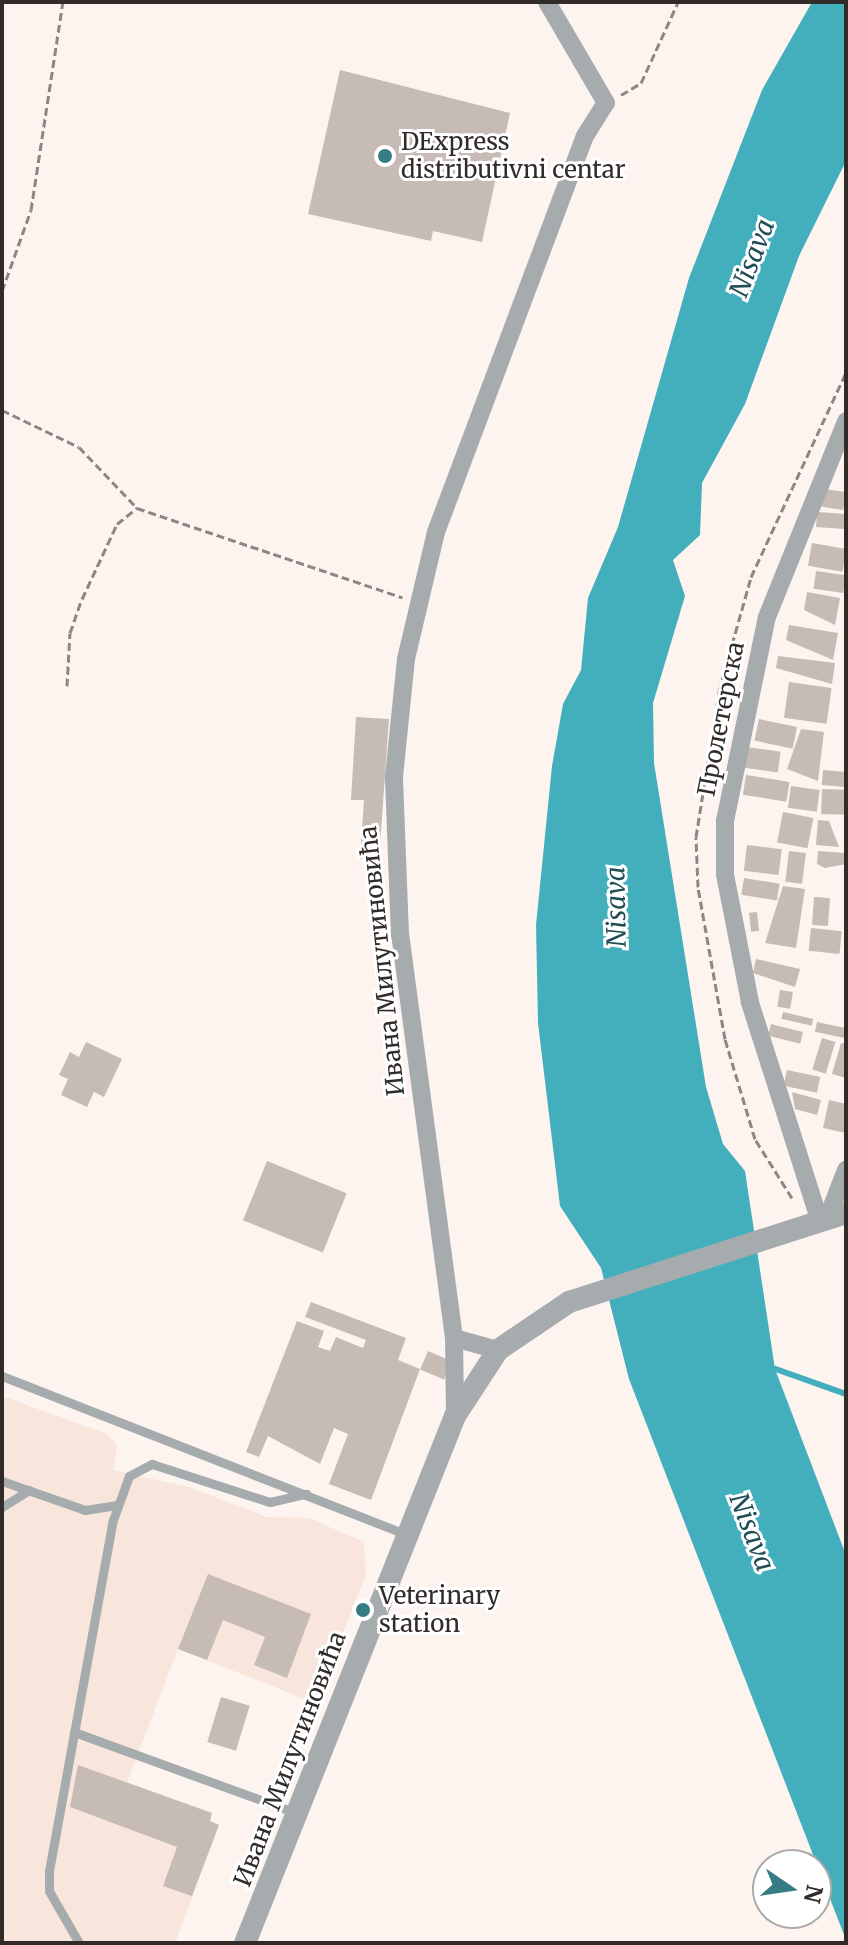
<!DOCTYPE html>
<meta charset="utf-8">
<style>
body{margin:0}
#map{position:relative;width:848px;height:1945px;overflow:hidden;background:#fdf4f0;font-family:Merriweather,serif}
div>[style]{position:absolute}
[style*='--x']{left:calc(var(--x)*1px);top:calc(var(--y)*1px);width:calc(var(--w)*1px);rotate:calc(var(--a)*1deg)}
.built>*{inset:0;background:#f8e5dc}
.water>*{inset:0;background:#43afbd}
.stream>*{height:6px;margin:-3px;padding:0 3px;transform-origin:3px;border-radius:3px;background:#43afbd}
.building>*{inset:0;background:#c7bbb6;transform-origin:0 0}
.path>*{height:3px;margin-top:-1.5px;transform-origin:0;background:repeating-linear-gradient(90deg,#8d8683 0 8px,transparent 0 12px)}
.service>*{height:9px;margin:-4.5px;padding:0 4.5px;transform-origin:4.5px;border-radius:4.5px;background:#a6acad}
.minor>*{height:18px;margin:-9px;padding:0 9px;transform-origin:9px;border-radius:9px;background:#a6acad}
.tertiary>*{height:22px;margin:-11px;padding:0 11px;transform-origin:11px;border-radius:11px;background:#a6acad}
.dots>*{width:22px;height:22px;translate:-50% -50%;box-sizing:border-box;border:4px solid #fff;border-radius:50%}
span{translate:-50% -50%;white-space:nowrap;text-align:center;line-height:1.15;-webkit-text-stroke:6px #fff;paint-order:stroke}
.poi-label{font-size:24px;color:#312c2a}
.left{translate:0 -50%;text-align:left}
.street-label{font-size:24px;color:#312c2a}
.water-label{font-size:26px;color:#1f4e54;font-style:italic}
.frame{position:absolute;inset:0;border:4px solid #312c2a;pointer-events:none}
.north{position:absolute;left:752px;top:1849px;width:80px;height:80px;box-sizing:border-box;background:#fff;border:2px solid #adabaa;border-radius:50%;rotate:103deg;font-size:22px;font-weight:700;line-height:32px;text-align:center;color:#312c2a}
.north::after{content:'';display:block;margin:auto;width:28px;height:36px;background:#357c85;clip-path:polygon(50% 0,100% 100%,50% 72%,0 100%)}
</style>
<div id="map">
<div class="built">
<i style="clip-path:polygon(2px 1396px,107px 1434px,117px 1445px,114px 1470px,189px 1487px,266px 1517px,309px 1518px,364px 1542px,366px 1575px,315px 1703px,178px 1649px,127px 1782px,212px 1813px,210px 1821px,219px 1825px,175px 1943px,2px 1943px)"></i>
</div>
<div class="water">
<i style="clip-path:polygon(812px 2px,846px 2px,846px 161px,799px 256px,745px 404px,702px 483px,700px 535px,673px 560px,685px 596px,653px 703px,654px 763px,706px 1087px,723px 1144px,745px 1171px,775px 1369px,846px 1555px,846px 1940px,629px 1379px,601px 1268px,560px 1206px,538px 1023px,536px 925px,552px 766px,563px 704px,581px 670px,588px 598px,618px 527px,689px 278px,762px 90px)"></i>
</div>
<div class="stream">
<i style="--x:770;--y:1367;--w:81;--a:19.6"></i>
</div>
<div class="building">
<i style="clip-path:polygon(340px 70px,510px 113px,482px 242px,433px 231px,431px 241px,308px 214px)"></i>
<i style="left:824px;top:489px;width:22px;height:18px;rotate:8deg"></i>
<i style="left:817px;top:512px;width:29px;height:15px;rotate:4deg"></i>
<i style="left:812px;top:543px;width:35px;height:23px;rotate:10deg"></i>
<i style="left:816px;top:571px;width:30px;height:18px;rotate:8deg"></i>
<i style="clip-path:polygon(807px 592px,840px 598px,835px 625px,804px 610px)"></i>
<i style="clip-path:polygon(789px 625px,838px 633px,833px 660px,786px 640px)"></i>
<i style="clip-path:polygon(778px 656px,835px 663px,832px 684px,776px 668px)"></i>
<i style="left:789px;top:682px;width:43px;height:36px;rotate:8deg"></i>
<i style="clip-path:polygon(356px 717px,389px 719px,379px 860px,360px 859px,364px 800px,351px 800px)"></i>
<i style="left:759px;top:719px;width:39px;height:22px;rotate:12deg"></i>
<i style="clip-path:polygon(801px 729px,824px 732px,818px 781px,787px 769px)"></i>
<i style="left:747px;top:747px;width:34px;height:21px;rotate:8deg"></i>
<i style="left:823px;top:770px;width:23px;height:15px;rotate:5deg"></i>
<i style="left:746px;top:775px;width:44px;height:20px;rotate:9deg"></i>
<i style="left:791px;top:786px;width:29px;height:22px;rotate:8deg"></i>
<i style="left:822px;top:789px;width:24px;height:25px;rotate:2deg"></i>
<i style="left:783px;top:812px;width:31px;height:31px;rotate:11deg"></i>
<i style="clip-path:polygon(818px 820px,829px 821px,839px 847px,816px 845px)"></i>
<i style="left:747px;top:845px;width:35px;height:26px;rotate:7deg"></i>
<i style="left:789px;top:851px;width:17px;height:31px;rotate:7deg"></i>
<i style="clip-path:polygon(818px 851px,846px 853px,846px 864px,825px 868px,817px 864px)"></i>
<i style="left:744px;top:878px;width:36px;height:17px;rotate:9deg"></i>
<i style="clip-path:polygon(783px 886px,805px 889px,796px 948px,765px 943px)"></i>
<i style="left:814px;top:897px;width:16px;height:28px;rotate:4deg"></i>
<i style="left:757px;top:912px;width:19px;height:8px;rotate:84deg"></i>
<i style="left:811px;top:928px;width:31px;height:23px;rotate:6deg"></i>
<i style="clip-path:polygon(756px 959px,800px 969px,795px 987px,753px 973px)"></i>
<i style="left:780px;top:990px;width:13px;height:17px;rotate:9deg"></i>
<i style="left:783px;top:1012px;width:31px;height:7px;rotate:13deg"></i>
<i style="left:817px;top:1022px;width:30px;height:10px;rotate:12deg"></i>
<i style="left:771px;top:1024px;width:33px;height:12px;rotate:14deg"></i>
<i style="left:822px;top:1038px;width:14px;height:33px;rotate:17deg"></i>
<i style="clip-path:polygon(86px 1042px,122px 1059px,104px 1097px,94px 1092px,87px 1107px,61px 1095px,68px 1079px,59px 1075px,70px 1052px,79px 1057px)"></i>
<i style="clip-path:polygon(841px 1043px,846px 1044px,846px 1078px,832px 1074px)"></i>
<i style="left:787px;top:1070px;width:34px;height:16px;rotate:12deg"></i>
<i style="clip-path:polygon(792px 1092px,821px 1100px,817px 1115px,795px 1109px)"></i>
<i style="clip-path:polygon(829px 1100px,846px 1104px,846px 1133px,823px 1128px)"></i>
<i style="left:267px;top:1161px;width:86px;height:64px;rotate:22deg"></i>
<i style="clip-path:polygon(311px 1302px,406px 1338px,398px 1360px,420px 1369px,371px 1500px,329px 1484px,348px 1434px,334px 1428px,320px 1464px,268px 1436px,259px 1457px,246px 1452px,297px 1321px,324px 1331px,318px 1347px,330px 1351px,336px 1337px,363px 1348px,366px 1340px,305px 1317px)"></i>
<i style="left:428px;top:1351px;width:26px;height:20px;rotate:23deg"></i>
<i style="clip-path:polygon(208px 1574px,311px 1614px,287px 1678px,254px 1665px,265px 1637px,223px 1620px,207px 1660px,178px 1649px)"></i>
<i style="left:221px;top:1697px;width:30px;height:47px;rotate:17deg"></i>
<i style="clip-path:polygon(78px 1765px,212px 1813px,210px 1821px,219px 1825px,192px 1896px,163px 1886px,177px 1847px,70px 1807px)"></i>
</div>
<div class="path">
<i style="--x:621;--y:95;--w:23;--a:-31"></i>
<i style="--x:641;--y:83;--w:89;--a:-65.4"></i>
<i style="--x:2;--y:291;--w:86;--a:-70.3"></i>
<i style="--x:31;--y:210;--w:210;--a:-81.3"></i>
<i style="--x:2;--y:410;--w:85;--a:25.7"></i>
<i style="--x:79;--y:447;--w:84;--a:46.4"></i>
<i style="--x:67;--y:686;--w:53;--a:-86.8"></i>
<i style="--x:70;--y:633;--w:36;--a:-71"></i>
<i style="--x:82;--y:599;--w:83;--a:-65"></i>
<i style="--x:117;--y:524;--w:26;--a:-39"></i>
<i style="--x:137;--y:508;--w:280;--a:18.6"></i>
<i style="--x:792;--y:1198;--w:70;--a:-122.1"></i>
<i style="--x:755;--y:1139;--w:104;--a:-106.7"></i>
<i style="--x:725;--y:1039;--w:154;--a:-100.1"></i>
<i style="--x:698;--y:887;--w:50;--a:-92.3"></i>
<i style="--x:696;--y:837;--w:148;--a:-81"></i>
<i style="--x:719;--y:691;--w:118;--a:-74.3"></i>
<i style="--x:751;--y:577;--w:226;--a:-65.1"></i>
</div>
<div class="service">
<i style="--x:2;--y:1376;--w:434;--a:21.4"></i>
<i style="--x:2;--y:1481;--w:88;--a:19.3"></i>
<i style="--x:85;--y:1510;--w:33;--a:-9"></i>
<i style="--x:2;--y:1507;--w:32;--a:-32"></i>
<i style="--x:74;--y:1732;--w:236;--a:20"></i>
<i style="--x:79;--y:1943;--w:60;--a:-120"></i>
<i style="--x:49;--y:1891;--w:20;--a:-90"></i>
<i style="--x:49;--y:1871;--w:357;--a:-79.7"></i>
<i style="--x:113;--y:1520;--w:47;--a:-70"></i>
<i style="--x:129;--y:1476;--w:26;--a:-28"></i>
<i style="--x:152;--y:1464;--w:124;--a:17.9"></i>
<i style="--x:270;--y:1502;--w:37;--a:-13"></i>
</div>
<div class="minor">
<i style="--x:827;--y:1219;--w:53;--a:-68.8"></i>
<i style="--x:820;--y:1222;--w:231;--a:-107.7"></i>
<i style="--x:750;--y:1002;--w:130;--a:-101.1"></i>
<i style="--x:725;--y:874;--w:53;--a:-90"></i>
<i style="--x:725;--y:821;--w:208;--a:-78.4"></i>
<i style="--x:767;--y:617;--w:211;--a:-68"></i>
<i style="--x:454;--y:1338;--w:46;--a:15.3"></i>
<i style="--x:455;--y:1416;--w:78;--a:-90.7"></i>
<i style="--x:454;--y:1338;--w:407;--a:-97.6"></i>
<i style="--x:400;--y:935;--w:158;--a:-92.2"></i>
<i style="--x:394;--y:777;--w:119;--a:-84.2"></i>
<i style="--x:406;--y:659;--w:130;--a:-76.7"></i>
<i style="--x:436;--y:532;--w:423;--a:-69.4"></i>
<i style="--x:585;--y:136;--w:39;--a:-58"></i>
<i style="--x:606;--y:103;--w:117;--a:-120.3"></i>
</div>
<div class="tertiary">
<i style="--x:245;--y:1943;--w:567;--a:-68.27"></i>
<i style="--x:455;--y:1416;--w:79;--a:-56.9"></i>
<i style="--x:498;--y:1350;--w:86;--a:-34.1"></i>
<i style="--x:569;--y:1302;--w:291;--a:-17.8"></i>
</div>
<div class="dots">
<i style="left:385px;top:156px;background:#357c85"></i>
<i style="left:363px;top:1610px;background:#357c85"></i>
</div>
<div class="poi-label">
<span class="left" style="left:401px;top:156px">DExpress<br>distributivni centar</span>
<span class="left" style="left:379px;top:1610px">Veterinary<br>station</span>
</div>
<div class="street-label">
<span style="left:721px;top:719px;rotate:-79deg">Пролетерска</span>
<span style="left:382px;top:961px;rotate:-96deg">Ивана Милутиновића</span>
<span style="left:290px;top:1759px;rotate:-69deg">Ивана Милутиновића</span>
</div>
<div class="water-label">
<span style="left:752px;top:258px;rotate:-69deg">Nisava</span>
<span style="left:616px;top:907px;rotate:-91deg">Nisava</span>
<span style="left:752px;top:1532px;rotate:69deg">Nisava</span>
</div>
<div class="frame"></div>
<div class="north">N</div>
</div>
